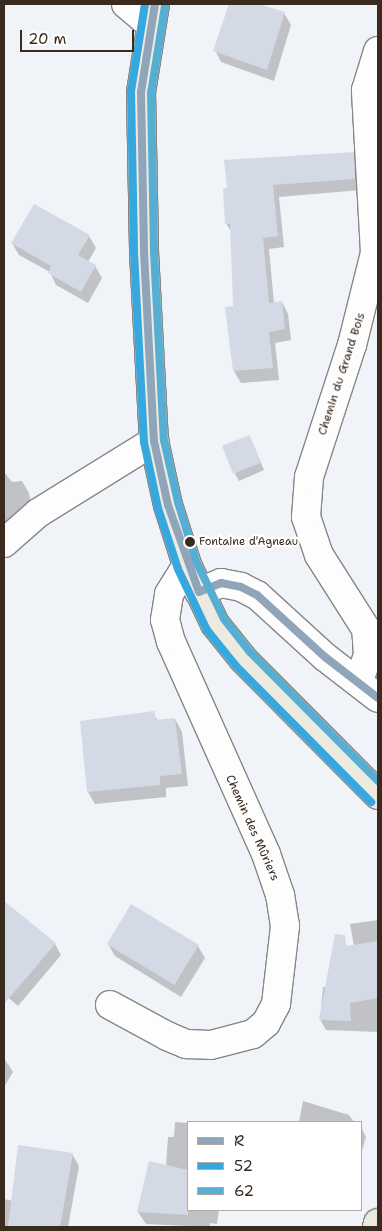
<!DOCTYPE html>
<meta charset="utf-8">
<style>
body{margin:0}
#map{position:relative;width:382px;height:1231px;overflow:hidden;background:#f0f3f8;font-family:"Shantell Sans",sans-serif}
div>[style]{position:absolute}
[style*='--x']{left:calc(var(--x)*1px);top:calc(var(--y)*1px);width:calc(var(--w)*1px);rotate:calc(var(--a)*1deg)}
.shadow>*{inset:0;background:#0003}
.building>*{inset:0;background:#d3dae5;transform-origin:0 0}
.roads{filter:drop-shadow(1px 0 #888685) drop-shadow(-1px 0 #888685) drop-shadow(0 1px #888685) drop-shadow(0 -1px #888685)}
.minor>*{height:28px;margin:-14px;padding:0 14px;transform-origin:14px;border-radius:14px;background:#fdfdfe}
.major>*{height:28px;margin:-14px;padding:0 14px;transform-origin:14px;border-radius:14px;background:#edebe0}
.bus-1>*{height:8px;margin:-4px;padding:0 4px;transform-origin:4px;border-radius:4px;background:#90a5b9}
.bus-2>*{height:8px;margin:-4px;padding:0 4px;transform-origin:4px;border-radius:4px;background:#36a8df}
.bus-3>*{height:8px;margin:-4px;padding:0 4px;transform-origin:4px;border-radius:4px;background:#56aed2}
.dots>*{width:14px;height:14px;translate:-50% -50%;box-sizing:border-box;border:2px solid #fff;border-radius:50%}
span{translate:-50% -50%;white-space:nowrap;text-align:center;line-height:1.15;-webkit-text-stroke:4.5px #fff;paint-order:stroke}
.bus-label{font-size:11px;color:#3b2a1e}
.left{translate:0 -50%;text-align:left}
.street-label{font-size:12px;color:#3b2a1e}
.frame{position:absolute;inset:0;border:5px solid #3b2a1e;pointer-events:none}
.legend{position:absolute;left:187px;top:1121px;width:175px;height:90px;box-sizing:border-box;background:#fff;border:1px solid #b1aaa5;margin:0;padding:6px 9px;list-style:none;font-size:15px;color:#3b2a1e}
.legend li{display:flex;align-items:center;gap:10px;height:25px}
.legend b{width:25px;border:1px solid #b1aaa5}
.scale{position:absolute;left:20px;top:30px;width:114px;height:22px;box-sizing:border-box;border:2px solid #3b2a1e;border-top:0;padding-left:6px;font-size:15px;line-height:18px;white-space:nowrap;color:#3b2a1e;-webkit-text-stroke:4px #fff;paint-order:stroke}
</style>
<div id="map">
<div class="shadow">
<i style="clip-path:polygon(230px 4px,255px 4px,284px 13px,291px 25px,274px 81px,221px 62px,215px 50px)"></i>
<i style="clip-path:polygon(353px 153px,360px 165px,361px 190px,279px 197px,284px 247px,269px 249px,274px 303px,282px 302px,288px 314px,291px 340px,275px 343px,279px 380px,241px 383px,234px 371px,226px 308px,235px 307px,232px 233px,226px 223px,224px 189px)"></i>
<i style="clip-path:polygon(34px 205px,89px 236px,96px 248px,88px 262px,95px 266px,102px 278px,88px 303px,56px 285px,50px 272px,19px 255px,12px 243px)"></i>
<i style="clip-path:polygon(253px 444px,264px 470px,239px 481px,235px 474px)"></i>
<i style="clip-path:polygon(4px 472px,12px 482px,22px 481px,29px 493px,33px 516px,4px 537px)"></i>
<i style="clip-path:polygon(153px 713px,158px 721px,175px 719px,182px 732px,188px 786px,166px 788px,166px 797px,95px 804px,88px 792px)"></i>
<i style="clip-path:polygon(5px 903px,55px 944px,61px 955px,18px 1006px,4px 994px)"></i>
<i style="clip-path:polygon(378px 920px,378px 1032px,326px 1030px,320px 1019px,323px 987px,341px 986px,354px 946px,350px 924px)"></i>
<i style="clip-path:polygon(108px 944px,198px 946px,205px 958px,181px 997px,115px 956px)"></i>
<i style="clip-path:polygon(4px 1058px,13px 1072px,4px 1087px)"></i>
<i style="clip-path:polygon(303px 1101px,349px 1115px,354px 1122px,299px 1122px)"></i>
<i style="clip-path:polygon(175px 1122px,188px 1123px,188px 1210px,219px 1210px,217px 1224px,210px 1223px,210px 1227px,146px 1224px,138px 1212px,166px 1166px,168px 1137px,174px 1137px)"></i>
<i style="clip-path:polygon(361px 1127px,366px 1137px,361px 1154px)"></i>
<i style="clip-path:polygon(72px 1154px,79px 1166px,68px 1227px,4px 1227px,4px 1199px,13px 1201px)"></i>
</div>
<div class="building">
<i style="clip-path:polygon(229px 4px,258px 4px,285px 12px,267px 70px,213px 51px)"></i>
<i style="clip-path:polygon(354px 152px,355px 179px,273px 185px,278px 236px,263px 238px,269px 303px,282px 301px,285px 329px,269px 332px,273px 368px,233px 371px,225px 307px,233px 306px,230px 224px,225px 224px,223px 189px,227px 187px,224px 160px)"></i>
<i style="clip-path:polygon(34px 204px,90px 235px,78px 255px,96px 265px,81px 292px,48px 273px,51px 266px,11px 243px)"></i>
<i style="left:250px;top:435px;width:30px;height:30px;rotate:69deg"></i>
<i style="clip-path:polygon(154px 711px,156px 720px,175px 718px,182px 774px,160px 776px,160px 785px,87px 792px,80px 721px)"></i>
<i style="clip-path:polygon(4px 901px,56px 943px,4px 1004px)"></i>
<i style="left:131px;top:904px;width:79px;height:47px;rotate:31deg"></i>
<i style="clip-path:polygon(335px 934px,345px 935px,346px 946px,378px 941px,378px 998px,350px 1003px,351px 1021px,319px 1020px)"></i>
<i style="clip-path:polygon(18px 1145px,73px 1153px,60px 1227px,8px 1227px)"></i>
<i style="clip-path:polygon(149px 1161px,188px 1170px,188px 1215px,137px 1212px)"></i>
</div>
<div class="roads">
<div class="minor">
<i style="--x:126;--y:4;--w:31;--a:40"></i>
<i style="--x:4;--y:543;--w:45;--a:-41.4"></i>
<i style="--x:38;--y:513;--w:137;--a:-31.8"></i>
<i style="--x:199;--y:592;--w:24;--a:-22"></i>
<i style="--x:221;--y:583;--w:20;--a:11"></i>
<i style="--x:241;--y:587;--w:18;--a:27"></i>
<i style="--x:257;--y:595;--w:92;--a:42.4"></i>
<i style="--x:325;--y:657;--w:67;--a:37.7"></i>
<i style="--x:359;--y:681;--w:28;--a:-71"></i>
<i style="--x:368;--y:655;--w:26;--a:-94"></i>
<i style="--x:366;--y:629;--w:88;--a:-122.4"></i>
<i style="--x:319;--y:555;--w:40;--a:-108.9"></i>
<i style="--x:306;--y:517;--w:40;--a:-85.7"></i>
<i style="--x:309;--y:477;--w:139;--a:-72"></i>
<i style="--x:352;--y:345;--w:95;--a:-76"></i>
<i style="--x:375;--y:253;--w:163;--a:-93.2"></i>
<i style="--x:366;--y:90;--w:41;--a:-72.9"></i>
<i style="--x:110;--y:1005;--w:65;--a:28.5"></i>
<i style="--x:167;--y:1036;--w:21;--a:23"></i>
<i style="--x:186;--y:1044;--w:25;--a:2"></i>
<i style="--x:211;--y:1045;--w:43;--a:-14.7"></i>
<i style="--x:253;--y:1034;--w:17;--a:-40"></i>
<i style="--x:266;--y:1023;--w:21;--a:-62"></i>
<i style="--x:276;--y:1004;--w:79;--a:-83.4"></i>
<i style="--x:285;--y:926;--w:31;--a:-99"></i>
<i style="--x:280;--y:895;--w:43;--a:-108.9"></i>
<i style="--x:266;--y:854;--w:232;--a:-114.1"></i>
<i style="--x:171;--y:642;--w:23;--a:-105"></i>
<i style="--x:165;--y:620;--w:26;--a:-81"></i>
<i style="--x:169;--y:594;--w:34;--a:-58"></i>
</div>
<div class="major">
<i style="--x:155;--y:4;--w:89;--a:99"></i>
<i style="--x:141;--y:92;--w:160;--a:88.9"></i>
<i style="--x:144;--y:252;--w:189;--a:87"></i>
<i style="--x:154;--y:441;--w:66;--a:77.7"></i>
<i style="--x:168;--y:505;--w:63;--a:72.4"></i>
<i style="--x:187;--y:565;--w:65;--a:64.6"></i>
<i style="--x:215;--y:624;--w:45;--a:51.3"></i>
<i style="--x:243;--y:659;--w:192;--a:45.2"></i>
<i style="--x:377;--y:1227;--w:4;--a:-76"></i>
</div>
</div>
<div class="bus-1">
<i style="--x:155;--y:4;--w:89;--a:99"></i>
<i style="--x:141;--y:92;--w:160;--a:88.9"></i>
<i style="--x:144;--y:252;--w:189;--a:87"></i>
<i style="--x:154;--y:441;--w:66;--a:77.7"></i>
<i style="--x:168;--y:505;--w:92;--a:70.4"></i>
<i style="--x:199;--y:592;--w:24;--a:-22"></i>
<i style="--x:221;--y:583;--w:20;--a:11"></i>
<i style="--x:241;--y:587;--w:18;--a:27"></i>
<i style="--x:257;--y:595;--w:92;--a:42.4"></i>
<i style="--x:325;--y:657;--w:67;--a:37.7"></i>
</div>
<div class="bus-2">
<i style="--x:145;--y:4;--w:88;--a:99.1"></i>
<i style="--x:131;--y:91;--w:161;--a:88.9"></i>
<i style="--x:134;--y:252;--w:190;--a:87"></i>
<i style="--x:144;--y:442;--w:67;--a:78"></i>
<i style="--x:158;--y:508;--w:64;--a:71.8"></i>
<i style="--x:178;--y:569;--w:68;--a:64.6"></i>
<i style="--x:207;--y:630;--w:46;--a:51.1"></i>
<i style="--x:236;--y:666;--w:192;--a:45.2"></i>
</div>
<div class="bus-3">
<i style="--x:165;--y:6;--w:88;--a:99.1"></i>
<i style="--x:151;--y:93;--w:159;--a:88.9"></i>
<i style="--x:154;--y:252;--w:188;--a:87"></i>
<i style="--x:164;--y:440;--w:64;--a:77.3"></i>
<i style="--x:178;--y:502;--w:62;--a:73"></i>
<i style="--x:196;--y:561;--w:64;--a:64.2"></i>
<i style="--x:224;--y:619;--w:42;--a:51.8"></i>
<i style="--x:250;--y:652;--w:182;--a:45.2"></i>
</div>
<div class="dots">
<i style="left:190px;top:542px;background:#3b2a1e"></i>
</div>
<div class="bus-label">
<span class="left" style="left:199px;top:542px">Fontaine d'Agneau</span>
</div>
<div class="street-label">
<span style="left:342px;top:374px;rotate:-72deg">Chemin du Grand Bois</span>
<span style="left:252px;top:828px;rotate:66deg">Chemin des Mûriers</span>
</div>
<div class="frame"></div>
<ul class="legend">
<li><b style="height:6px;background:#90a5b9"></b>R</li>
<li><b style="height:6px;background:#36a8df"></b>52</li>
<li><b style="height:6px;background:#56aed2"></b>62</li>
</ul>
<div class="scale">20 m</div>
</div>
